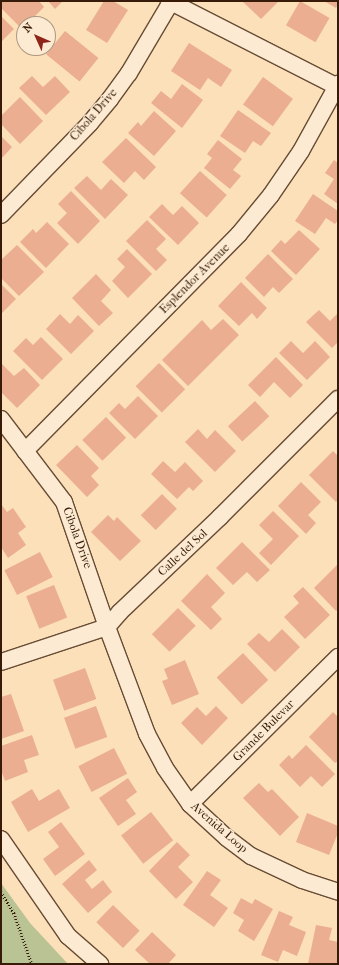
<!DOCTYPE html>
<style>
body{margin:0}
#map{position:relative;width:339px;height:965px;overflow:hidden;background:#fbe0ba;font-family:"IM FELL French Canon",serif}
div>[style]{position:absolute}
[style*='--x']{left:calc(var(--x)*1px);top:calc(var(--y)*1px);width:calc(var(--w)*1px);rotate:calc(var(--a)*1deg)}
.green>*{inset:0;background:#bac393}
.building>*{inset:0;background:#ebae90;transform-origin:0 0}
.path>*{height:2.5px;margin-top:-1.25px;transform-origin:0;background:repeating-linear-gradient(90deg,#371b08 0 1px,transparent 0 3px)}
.roads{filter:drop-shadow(1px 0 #684c34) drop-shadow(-1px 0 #684c34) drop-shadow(0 1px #684c34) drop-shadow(0 -1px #684c34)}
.minor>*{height:16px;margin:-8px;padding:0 8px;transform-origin:8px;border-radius:8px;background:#fcebd2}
span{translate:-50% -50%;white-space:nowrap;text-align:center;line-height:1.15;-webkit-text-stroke:3px #fcebd2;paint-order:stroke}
.street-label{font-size:12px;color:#371b08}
.frame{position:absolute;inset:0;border:2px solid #371b08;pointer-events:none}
.north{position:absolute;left:16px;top:16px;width:40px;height:40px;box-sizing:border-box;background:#fcebd2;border:1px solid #ad9881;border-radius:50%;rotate:315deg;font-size:11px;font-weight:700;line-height:16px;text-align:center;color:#371b08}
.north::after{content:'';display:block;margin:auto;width:14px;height:18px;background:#8f2418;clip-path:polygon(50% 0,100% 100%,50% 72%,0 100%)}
</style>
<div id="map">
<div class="green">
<i style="clip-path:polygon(1px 883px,30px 923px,68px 964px,1px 964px)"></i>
</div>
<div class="building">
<i style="clip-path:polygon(1px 1px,39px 1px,44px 7px,27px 24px,24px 24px,22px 29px,1px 8px)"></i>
<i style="clip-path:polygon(48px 1px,63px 1px,55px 9px)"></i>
<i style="clip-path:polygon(104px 1px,113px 1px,128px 10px,107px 43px,86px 30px)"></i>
<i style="clip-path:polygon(242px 1px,279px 1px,261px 19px)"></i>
<i style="left:300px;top:1px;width:34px;height:28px;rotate:30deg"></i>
<i style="clip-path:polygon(324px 1px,338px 1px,338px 4px,336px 8px)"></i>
<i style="clip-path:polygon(1px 16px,14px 29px,1px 42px)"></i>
<i style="left:65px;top:31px;width:43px;height:30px;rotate:39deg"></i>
<i style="clip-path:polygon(189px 43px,232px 70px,221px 87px,208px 78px,200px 90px,171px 71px)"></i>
<i style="clip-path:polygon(32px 76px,43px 87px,55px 76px,70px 92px,46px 115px,19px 88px)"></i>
<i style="left:263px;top:77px;width:37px;height:34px;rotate:36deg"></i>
<i style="clip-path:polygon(182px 84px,203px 100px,182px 128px,151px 103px,161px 91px,171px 99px)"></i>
<i style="clip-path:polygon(20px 97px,43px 121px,20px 144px,1px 124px,1px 116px)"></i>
<i style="clip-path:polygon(238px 110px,271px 133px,261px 146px,253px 141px,245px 153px,220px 136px)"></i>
<i style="clip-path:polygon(154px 111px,176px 131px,154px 156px,128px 133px,138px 122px,141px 126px)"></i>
<i style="clip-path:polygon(1px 136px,12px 147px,1px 159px)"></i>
<i style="clip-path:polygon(126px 138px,156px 167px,144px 180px,135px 171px,124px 183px,102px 162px)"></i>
<i style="clip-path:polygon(218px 140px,242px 159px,233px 170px,241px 176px,230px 189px,204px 168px,212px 158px,207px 154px)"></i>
<i style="clip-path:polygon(334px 160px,338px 163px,338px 204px,324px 194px,334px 179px,325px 173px)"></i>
<i style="left:200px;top:171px;width:36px;height:30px;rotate:42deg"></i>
<i style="clip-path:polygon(87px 176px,101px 190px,111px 179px,128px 195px,105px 219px,74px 188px)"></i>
<i style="clip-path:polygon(71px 191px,100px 221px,78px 244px,57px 223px,67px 213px,58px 204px)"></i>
<i style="clip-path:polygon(313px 194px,338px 211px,338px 220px,335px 224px,326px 218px,315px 234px,295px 221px)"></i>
<i style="clip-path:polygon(162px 204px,173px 215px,182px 206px,199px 223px,178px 245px,149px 217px)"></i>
<i style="clip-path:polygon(147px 220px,166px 239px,156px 249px,167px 260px,156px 271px,126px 241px)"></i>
<i style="clip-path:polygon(47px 222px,69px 244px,46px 268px,20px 242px,33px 229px,36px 233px)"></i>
<i style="clip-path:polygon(299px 230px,320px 249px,296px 275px,271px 251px,281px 240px,285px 244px)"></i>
<i style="clip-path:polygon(17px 245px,44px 272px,19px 296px,1px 278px,1px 260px)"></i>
<i style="clip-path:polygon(127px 249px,152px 274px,128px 298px,112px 281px,125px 267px,117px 259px)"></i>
<i style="clip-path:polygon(268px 254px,293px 279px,279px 293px,273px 287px,264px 297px,245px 278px)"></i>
<i style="clip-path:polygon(96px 274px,111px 290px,101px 301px,113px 313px,99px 326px,72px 298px)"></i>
<i style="clip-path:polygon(241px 282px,267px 308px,257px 319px,252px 313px,239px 326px,218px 306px)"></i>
<i style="clip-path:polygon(1px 284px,16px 299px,1px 314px)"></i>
<i style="clip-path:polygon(319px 310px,330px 321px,338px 313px,338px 342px,332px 348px,306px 322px)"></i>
<i style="clip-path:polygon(60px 314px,70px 324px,78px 315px,94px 331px,71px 354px,46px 329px)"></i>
<i style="clip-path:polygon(223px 319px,239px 335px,188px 386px,162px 360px,202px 320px,211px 330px)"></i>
<i style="clip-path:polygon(41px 337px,63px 359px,42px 380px,13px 351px,26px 338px,33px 345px)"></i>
<i style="clip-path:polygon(291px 341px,303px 353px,315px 341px,330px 357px,307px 380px,279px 353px)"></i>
<i style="clip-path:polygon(276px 357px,303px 385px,290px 398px,274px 382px,260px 397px,248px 385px)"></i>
<i style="clip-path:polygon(1px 363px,14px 376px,24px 368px,40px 385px,17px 408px,1px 392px)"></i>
<i style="left:159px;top:363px;width:37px;height:33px;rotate:45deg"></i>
<i style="clip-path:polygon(138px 396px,158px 416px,135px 439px,109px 413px,119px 403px,125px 409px)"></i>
<i style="left:255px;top:401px;width:21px;height:37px;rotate:47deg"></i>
<i style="left:106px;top:417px;width:29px;height:33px;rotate:46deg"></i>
<i style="clip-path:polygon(198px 429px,207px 439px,215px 430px,236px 451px,215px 472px,185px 442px)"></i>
<i style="clip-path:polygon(77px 445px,99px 468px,91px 476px,99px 485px,87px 497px,56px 465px)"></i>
<i style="clip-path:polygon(333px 451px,338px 456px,338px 500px,336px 502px,309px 475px)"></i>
<i style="clip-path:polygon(163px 461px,175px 472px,185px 462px,203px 481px,193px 491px,189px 487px,177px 499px,151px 474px)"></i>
<i style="clip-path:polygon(301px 482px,321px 502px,308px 515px,316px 523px,306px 534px,278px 506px)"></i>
<i style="left:162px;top:494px;width:21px;height:30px;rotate:45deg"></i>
<i style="clip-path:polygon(1px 504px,7px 512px,13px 508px,26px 527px,18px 533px,26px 545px,8px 558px,1px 547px)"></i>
<i style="clip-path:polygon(273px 511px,299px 536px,271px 565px,259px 553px,273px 539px,259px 525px)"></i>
<i style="clip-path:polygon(108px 515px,114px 521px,117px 517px,141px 541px,120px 561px,91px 532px)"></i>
<i style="clip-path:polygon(242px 542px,270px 570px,257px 582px,247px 572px,233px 585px,216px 568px)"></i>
<i style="left:40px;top:552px;width:28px;height:40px;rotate:63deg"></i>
<i style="clip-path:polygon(338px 564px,338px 609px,336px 611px,314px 588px)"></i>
<i style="clip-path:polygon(207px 574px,225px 593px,211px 607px,222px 619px,211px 630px,181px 601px)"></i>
<i style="left:54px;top:585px;width:35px;height:30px;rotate:68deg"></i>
<i style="clip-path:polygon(303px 587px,330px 615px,305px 639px,284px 617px,299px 603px,293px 596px)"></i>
<i style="left:178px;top:608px;width:25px;height:37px;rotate:45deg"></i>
<i style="clip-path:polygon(282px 629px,300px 647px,275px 672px,247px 644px,259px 633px,269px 642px)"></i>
<i style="left:243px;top:653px;width:37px;height:36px;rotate:47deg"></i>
<i style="clip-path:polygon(185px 660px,199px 694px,172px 705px,162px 681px,168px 679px,164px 669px)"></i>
<i style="left:85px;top:668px;width:33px;height:34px;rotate:70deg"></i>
<i style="clip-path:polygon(11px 694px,24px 731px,1px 739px,1px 697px)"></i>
<i style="left:96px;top:706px;width:33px;height:34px;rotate:70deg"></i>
<i style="clip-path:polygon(216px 706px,228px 718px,202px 745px,181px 723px,197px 707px,206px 716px)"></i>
<i style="clip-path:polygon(333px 712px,338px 717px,338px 761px,335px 763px,309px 737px)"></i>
<i style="clip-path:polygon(32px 735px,39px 755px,24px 760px,28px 772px,5px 781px,1px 770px,1px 746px)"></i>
<i style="clip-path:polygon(306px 745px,335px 774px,322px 787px,311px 776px,300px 787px,279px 765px,289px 755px,292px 759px)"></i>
<i style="left:114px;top:748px;width:29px;height:40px;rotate:63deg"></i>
<i style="clip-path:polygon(128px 778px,137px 792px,126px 800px,136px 814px,118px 826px,99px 798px)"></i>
<i style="clip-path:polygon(259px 783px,268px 792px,272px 789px,299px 817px,280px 836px,243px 798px)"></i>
<i style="clip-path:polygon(32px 789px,39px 801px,59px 789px,70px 808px,28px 832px,11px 802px)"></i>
<i style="left:151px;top:812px;width:36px;height:38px;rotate:52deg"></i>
<i style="clip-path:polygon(307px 813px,338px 826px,338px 833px,329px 855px,296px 842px)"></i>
<i style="clip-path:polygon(61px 822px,85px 854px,55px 876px,43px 859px,59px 847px,48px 832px)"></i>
<i style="clip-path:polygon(177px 842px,190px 855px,178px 867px,193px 882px,176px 899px,149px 871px)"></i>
<i style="clip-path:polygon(89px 860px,97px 870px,85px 880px,92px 889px,103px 880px,112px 892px,88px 913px,62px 884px)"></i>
<i style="clip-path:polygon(207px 871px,221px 880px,210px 895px,228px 908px,214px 927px,183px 905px)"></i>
<i style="clip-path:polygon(241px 898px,252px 904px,255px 899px,273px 909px,254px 941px,238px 931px,244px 920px,233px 913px)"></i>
<i style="left:113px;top:905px;width:37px;height:24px;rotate:44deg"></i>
<i style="clip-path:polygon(279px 911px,293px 917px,289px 925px,306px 932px,297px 956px,283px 950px,278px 962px,261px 955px)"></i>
<i style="clip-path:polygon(316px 925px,332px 928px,329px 940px,338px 942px,338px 964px,308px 964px)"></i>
<i style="clip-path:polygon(152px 932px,176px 955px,168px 964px,150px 964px,135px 950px)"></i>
</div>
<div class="path">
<i style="--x:1;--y:892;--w:25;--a:58"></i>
<i style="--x:14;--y:913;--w:54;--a:70.6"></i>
</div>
<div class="roads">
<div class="minor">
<i style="--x:169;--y:1;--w:190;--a:27"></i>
<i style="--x:1;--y:215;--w:128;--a:-45.9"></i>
<i style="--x:90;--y:123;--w:31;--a:-50"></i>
<i style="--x:110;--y:99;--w:32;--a:-54"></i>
<i style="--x:129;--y:73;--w:82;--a:-59.4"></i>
<i style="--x:1;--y:419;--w:104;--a:52.8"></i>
<i style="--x:64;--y:502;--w:132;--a:71"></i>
<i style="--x:107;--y:627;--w:114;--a:69.5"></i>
<i style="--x:147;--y:734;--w:38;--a:62"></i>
<i style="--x:165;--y:768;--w:44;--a:55.2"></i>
<i style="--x:190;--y:804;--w:50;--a:42.6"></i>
<i style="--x:227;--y:838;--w:30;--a:37"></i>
<i style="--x:251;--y:856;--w:56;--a:25.2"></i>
<i style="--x:302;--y:880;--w:38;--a:18"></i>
<i style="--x:25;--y:451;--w:305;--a:-45.4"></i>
<i style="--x:239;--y:234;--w:50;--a:-50.6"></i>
<i style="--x:271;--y:195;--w:53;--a:-55.7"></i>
<i style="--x:301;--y:151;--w:77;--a:-61.1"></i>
<i style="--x:1;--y:662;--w:112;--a:-18.3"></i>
<i style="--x:107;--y:627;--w:20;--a:-49"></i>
<i style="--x:120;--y:612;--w:138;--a:-43.5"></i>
<i style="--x:220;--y:517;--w:167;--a:-45"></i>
<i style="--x:190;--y:804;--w:209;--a:-44.8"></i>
<i style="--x:1;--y:839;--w:118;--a:55.4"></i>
<i style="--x:68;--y:936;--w:43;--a:41.2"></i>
</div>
</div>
<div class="street-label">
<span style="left:94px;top:115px;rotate:-49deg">Cibola Drive</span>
<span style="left:195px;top:279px;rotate:-45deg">Esplendor Avenue</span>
<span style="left:77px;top:538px;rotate:70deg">Cibola Drive</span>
<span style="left:183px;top:553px;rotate:-43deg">Calle del Sol</span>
<span style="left:264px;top:731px;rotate:-45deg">Grande Bulevar</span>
<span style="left:219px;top:828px;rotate:41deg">Avenida Loop</span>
</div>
<div class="frame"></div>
<div class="north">N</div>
</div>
